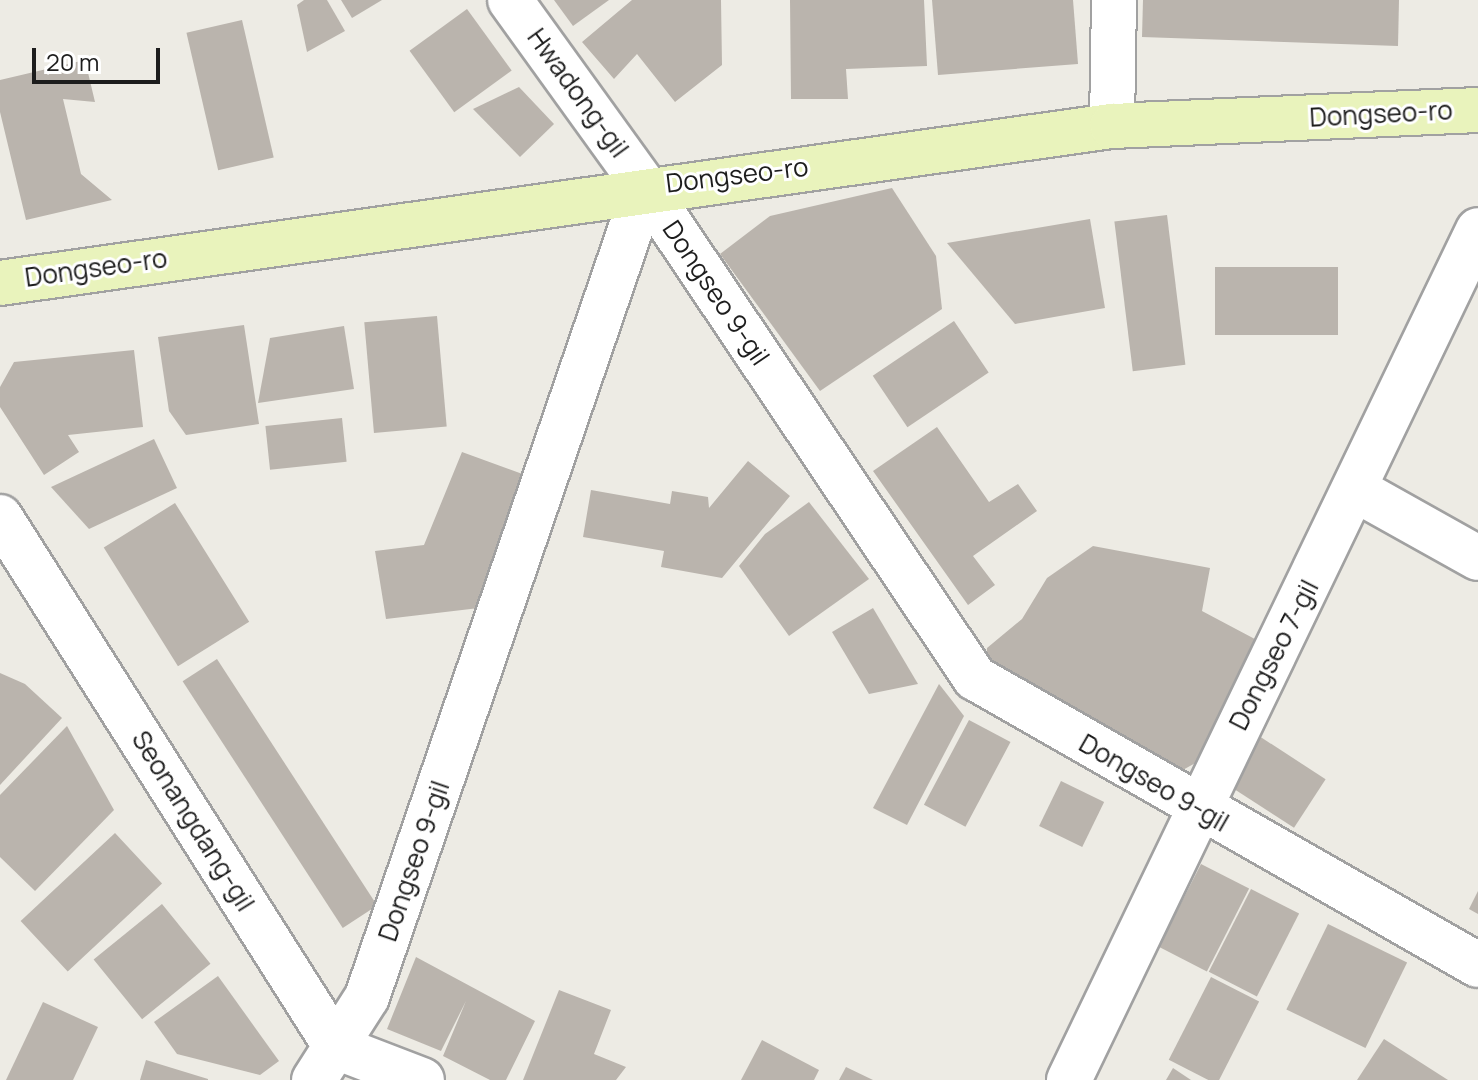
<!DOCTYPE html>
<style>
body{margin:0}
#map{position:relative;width:1478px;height:1080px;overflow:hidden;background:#edebe4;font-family:Manrope,sans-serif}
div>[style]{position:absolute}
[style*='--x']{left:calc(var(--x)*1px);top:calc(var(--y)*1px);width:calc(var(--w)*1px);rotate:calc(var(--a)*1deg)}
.building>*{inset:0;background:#bab4ad;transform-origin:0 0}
.roads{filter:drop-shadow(2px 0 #a1a1a1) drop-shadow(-2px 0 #a1a1a1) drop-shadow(0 2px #a1a1a1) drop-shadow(0 -2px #a1a1a1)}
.minor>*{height:44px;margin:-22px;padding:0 22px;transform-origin:22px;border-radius:22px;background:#fff}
.tertiary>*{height:44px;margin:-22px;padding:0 22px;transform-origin:22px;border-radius:22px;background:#fff}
.secondary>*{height:44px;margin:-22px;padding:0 22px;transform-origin:22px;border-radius:22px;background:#e9f3bc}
span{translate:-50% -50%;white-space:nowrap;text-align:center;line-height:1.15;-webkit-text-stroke:6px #fff;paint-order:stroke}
.street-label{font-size:26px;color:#1d1d1d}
.scale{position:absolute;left:32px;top:48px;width:128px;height:36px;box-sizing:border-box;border:4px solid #1d1d1d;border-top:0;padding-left:10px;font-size:24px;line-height:28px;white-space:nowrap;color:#1d1d1d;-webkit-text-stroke:6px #fff;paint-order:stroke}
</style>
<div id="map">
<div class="building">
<i style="clip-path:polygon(304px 0,327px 0,345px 31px,307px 52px,297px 5px)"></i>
<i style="clip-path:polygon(341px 0,382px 0,352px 18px)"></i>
<i style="clip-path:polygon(554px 0,609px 0,573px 26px)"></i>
<i style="clip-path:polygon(632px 0,721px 0,722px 65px,675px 102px,637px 54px,614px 79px,582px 42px)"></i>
<i style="clip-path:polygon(790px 0,924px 0,927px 66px,846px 69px,848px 99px,791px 99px)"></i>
<i style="clip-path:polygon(932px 0,1073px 0,1078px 64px,938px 75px)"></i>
<i style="clip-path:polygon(1143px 0,1399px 0,1398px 46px,1142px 37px)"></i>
<i style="left:467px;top:9px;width:76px;height:71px;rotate:54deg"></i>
<i style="left:242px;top:20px;width:141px;height:57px;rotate:77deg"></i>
<i style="clip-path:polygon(85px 60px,95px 102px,63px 99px,81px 174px,112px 200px,26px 220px,0 112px,0 80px)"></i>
<i style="clip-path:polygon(519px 87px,554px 124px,520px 157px,473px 109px)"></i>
<i style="clip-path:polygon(892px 188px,936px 256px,942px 309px,820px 391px,720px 254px,770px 216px)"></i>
<i style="left:1167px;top:215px;width:151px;height:53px;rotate:83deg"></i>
<i style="clip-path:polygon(1090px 219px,1105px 308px,1015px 324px,947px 243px)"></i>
<i style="left:1215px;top:267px;width:123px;height:68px"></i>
<i style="left:437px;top:316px;width:111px;height:73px;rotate:85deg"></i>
<i style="left:954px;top:321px;width:62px;height:98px;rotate:56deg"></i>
<i style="clip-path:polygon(244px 325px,259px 424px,186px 435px,169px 411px,158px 337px)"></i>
<i style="clip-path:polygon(344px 326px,354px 389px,258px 403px,270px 338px)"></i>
<i style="clip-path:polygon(134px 350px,143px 427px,68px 435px,79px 452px,44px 475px,0 407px,0 387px,14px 362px)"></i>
<i style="left:342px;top:418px;width:44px;height:77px;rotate:84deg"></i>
<i style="clip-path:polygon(937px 427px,989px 502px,1018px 484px,1037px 511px,973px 556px,995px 585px,968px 605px,873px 471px)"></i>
<i style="clip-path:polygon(154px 439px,177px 488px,89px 529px,51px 487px)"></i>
<i style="clip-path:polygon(462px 452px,528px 476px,479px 608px,386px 619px,375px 551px,424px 545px)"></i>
<i style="clip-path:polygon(748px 461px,790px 496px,722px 578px,661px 567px,664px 551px,583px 537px,591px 490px,670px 504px,672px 491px,708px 497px,709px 508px)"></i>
<i style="clip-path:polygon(809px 502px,869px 579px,789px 636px,739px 566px,765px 534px)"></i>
<i style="left:175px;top:503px;width:140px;height:84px;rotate:58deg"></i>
<i style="clip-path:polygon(1093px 546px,1210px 568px,1202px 611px,1268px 646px,1208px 756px,1181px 771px,986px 668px,987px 648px,1022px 619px,1047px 578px)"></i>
<i style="clip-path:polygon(873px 608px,918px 684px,869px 694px,832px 632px)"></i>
<i style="left:217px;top:659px;width:294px;height:41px;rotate:57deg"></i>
<i style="clip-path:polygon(0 673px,25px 684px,62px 718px,0 785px)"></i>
<i style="clip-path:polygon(939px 684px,964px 716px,907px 825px,873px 808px)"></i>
<i style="left:969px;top:720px;width:47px;height:96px;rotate:28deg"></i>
<i style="clip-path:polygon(67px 726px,114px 810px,35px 891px,0 857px,0 795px)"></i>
<i style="left:1256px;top:734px;width:83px;height:58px;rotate:33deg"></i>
<i style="left:1061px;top:781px;width:48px;height:50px;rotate:26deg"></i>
<i style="left:115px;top:833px;width:69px;height:129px;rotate:47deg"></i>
<i style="left:1201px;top:864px;width:54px;height:93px;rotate:27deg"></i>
<i style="left:1251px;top:889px;width:54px;height:93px;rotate:27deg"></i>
<i style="clip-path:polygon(1478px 891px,1478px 914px,1469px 909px)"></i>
<i style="left:162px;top:904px;width:77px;height:88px;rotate:51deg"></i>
<i style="left:1328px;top:924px;width:88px;height:95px;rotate:26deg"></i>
<i style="clip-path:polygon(416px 957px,535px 1021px,506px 1080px,490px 1080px,443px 1056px,466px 1001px,441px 1051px,387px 1029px)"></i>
<i style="clip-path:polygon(218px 976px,279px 1061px,260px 1075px,177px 1054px,154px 1022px)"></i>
<i style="left:1211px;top:977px;width:54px;height:93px;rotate:27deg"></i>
<i style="clip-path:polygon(559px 990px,611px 1010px,594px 1054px,626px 1067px,616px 1080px,523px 1080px)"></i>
<i style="clip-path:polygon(43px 1002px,98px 1027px,73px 1080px,6px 1080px)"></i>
<i style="clip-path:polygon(1384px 1039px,1448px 1080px,1357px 1080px)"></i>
<i style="clip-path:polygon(762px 1040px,819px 1070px,814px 1080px,741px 1080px)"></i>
<i style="clip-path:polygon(146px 1060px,208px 1079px,208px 1080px,140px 1080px)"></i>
<i style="clip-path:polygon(846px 1067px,873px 1080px,839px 1080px)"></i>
<i style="clip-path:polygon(1173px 1068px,1191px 1080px,1166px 1080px)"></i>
</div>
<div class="roads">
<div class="minor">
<i style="--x:1112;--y:126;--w:126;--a:-89.1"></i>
<i style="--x:645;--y:187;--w:592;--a:56.1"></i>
<i style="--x:975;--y:678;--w:579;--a:29.71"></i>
<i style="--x:1358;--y:491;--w:137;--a:29.2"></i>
<i style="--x:0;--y:517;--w:628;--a:57.63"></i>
<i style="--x:336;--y:1047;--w:92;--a:21"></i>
<i style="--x:314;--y:1080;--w:98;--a:-57.4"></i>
<i style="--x:367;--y:997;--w:856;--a:-71.06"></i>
<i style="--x:1069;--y:1080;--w:943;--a:-64.3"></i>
</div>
<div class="tertiary">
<i style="--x:510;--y:0;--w:231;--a:54.2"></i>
</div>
<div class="secondary">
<i style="--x:0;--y:283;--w:1123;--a:-8.04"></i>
<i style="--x:1112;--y:126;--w:366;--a:-2.5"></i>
</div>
</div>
<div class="street-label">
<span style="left:578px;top:93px;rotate:54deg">Hwadong-gil</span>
<span style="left:1381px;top:114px;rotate:-3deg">Dongseo-ro</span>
<span style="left:737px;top:175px;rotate:-7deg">Dongseo-ro</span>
<span style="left:96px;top:268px;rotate:-8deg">Dongseo-ro</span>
<span style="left:716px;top:293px;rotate:56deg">Dongseo 9-gil</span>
<span style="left:1274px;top:655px;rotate:-63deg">Dongseo 7-gil</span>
<span style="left:1154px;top:783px;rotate:30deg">Dongseo 9-gil</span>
<span style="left:193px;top:821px;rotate:58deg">Seonangdang-gil</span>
<span style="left:414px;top:861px;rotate:-71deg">Dongseo 9-gil</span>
</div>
<div class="scale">20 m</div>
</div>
